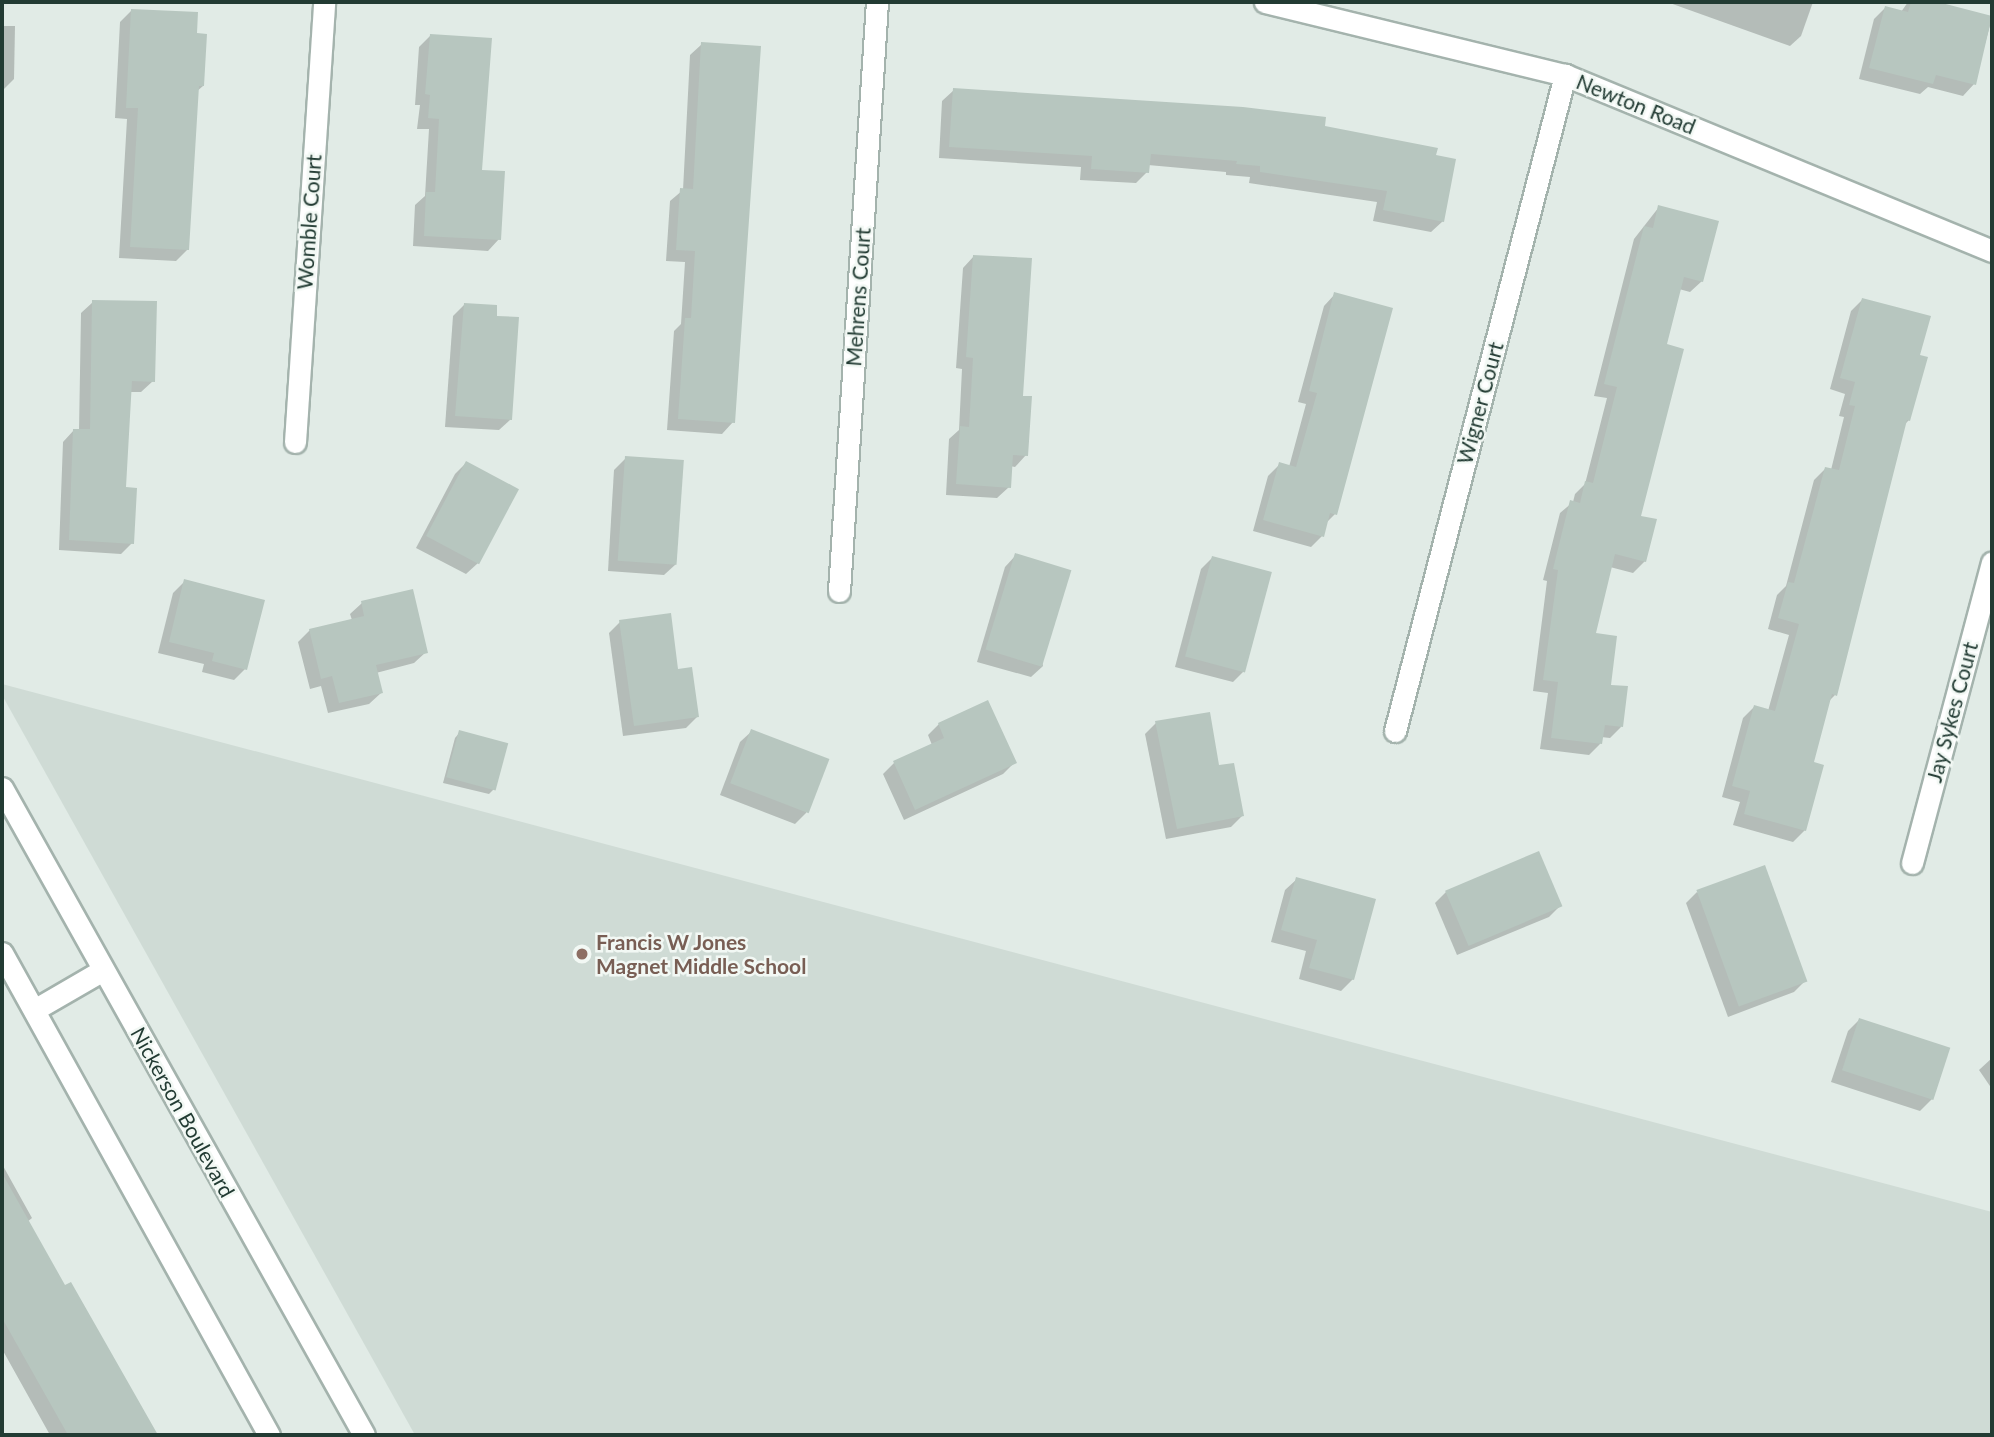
<!DOCTYPE html>
<style>
body{margin:0}
#map{position:relative;width:1994px;height:1437px;overflow:hidden;background:#e1ebe6;font-family:Lato,sans-serif}
div>[style]{position:absolute}
[style*='--x']{left:calc(var(--x)*1px);top:calc(var(--y)*1px);width:calc(var(--w)*1px);rotate:calc(var(--a)*1deg)}
.built>*{inset:0;background:#cfdbd5}
.shadow>*{inset:0;background:#0003}
.building>*{inset:0;background:#b7c6bf;transform-origin:0 0}
.roads{filter:drop-shadow(2px 0 #a4b3ad) drop-shadow(-2px 0 #a4b3ad) drop-shadow(0 2px #a4b3ad) drop-shadow(0 -2px #a4b3ad)}
.lane>*{height:21px;margin:-10.5px;padding:0 10.5px;transform-origin:10.5px;border-radius:10.5px;background:#fff}
.street>*{height:21px;margin:-10.5px;padding:0 10.5px;transform-origin:10.5px;border-radius:10.5px;background:#fff}
.secondary>*{height:21px;margin:-10.5px;padding:0 10.5px;transform-origin:10.5px;border-radius:10.5px;background:#fff}
.dots>*{width:19px;height:19px;translate:-50% -50%;box-sizing:border-box;border:4px solid #f2f8f4;border-radius:50%}
span{translate:-50% -50%;white-space:nowrap;text-align:center;line-height:1.15;-webkit-text-stroke:5px #f2f8f4;paint-order:stroke}
.street-label{font-size:21px;color:#223b33}
.education-label{font-size:21px;color:#785e54;font-weight:700}
.left{translate:0 -50%;text-align:left}
.frame{position:absolute;inset:0;border:4px solid #223b33;pointer-events:none}
</style>
<div id="map">
<div class="built">
<i style="clip-path:polygon(2px 684px,1992px 1212px,1992px 1435px,415px 1435px,2px 695px)"></i>
</div>
<div class="shadow">
<i style="clip-path:polygon(1667px 2px,1813px 2px,1801px 36px,1790px 46px)"></i>
<i style="clip-path:polygon(1908px 2px,1931px 2px,1992px 18px,1974px 84px,1963px 96px,1928px 87px,1920px 94px,1859px 79px,1874px 19px,1885px 8px,1901px 12px)"></i>
<i style="clip-path:polygon(132px 10px,195px 35px,203px 86px,196px 92px,188px 249px,176px 261px,119px 258px,127px 119px,115px 118px,120px 22px)"></i>
<i style="clip-path:polygon(2px 26px,15px 26px,14px 79px,2px 91px)"></i>
<i style="clip-path:polygon(431px 35px,480px 172px,499px 239px,488px 251px,413px 246px,415px 205px,425px 196px,429px 129px,417px 129px,420px 105px,415px 105px,419px 47px)"></i>
<i style="clip-path:polygon(702px 44px,733px 422px,722px 434px,667px 430px,674px 331px,681px 324px,685px 262px,666px 261px,670px 201px,683px 190px,690px 55px)"></i>
<i style="clip-path:polygon(954px 90px,1323px 128px,1434px 157px,1443px 221px,1431px 232px,1373px 221px,1377px 202px,1249px 183px,1250px 177px,1226px 175px,1226px 172px,1148px 165px,1147px 172px,1136px 183px,1080px 180px,1081px 167px,939px 158px,942px 101px)"></i>
<i style="clip-path:polygon(1659px 207px,1702px 281px,1690px 292px,1679px 289px,1665px 346px,1639px 517px,1645px 561px,1633px 573px,1610px 567px,1594px 634px,1621px 727px,1610px 738px,1601px 737px,1600px 744px,1589px 755px,1540px 749px,1548px 693px,1533px 691px,1547px 581px,1543px 580px,1560px 513px,1573px 502px,1575px 494px,1585px 484px,1607px 398px,1594px 396px,1634px 239px)"></i>
<i style="clip-path:polygon(974px 256px,1021px 397px,1026px 455px,1015px 467px,1010px 466px,1009px 487px,997px 498px,946px 495px,949px 439px,959px 430px,962px 369px,956px 368px,963px 268px)"></i>
<i style="clip-path:polygon(1335px 294px,1335px 514px,1326px 523px,1322px 536px,1311px 547px,1253px 531px,1268px 476px,1280px 464px,1289px 467px,1306px 404px,1298px 402px,1324px 306px)"></i>
<i style="clip-path:polygon(1862px 300px,1918px 356px,1909px 420px,1904px 425px,1835px 695px,1828px 702px,1811px 764px,1805px 830px,1793px 842px,1733px 825px,1740px 802px,1722px 797px,1743px 718px,1754px 707px,1768px 711px,1789px 635px,1768px 629px,1777px 595px,1786px 586px,1814px 480px,1825px 469px,1831px 470px,1844px 417px,1839px 416px,1845px 394px,1830px 389px,1851px 311px)"></i>
<i style="clip-path:polygon(93px 302px,153px 381px,141px 392px,130px 392px,124px 489px,132px 543px,121px 554px,59px 550px,63px 442px,74px 430px,79px 431px,81px 313px)"></i>
<i style="clip-path:polygon(464px 305px,495px 317px,511px 419px,499px 430px,445px 427px,453px 316px)"></i>
<i style="clip-path:polygon(626px 458px,676px 564px,664px 575px,608px 571px,614px 470px)"></i>
<i style="clip-path:polygon(466px 463px,478px 563px,466px 574px,416px 548px,455px 474px)"></i>
<i style="clip-path:polygon(1016px 555px,1043px 666px,1031px 677px,977px 662px,1005px 567px)"></i>
<i style="clip-path:polygon(1212px 558px,1244px 671px,1233px 682px,1175px 667px,1201px 569px)"></i>
<i style="clip-path:polygon(185px 581px,245px 669px,234px 680px,202px 672px,204px 664px,158px 653px,173px 593px)"></i>
<i style="clip-path:polygon(362px 603px,426px 652px,414px 663px,376px 673px,381px 693px,369px 704px,328px 713px,321px 686px,310px 689px,298px 642px,310px 630px,352px 620px,350px 614px)"></i>
<i style="clip-path:polygon(620px 622px,676px 671px,697px 717px,686px 728px,623px 736px,609px 633px)"></i>
<i style="clip-path:polygon(1156px 723px,1218px 767px,1242px 816px,1231px 827px,1166px 839px,1145px 734px)"></i>
<i style="clip-path:polygon(939px 724px,1015px 762px,1003px 774px,904px 820px,883px 774px,894px 763px,932px 745px,928px 735px)"></i>
<i style="clip-path:polygon(752px 731px,827px 760px,806px 813px,795px 824px,720px 795px,740px 742px)"></i>
<i style="clip-path:polygon(460px 732px,494px 789px,489px 794px,443px 783px,455px 738px)"></i>
<i style="clip-path:polygon(1297px 879px,1353px 979px,1341px 991px,1299px 979px,1306px 951px,1271px 942px,1285px 890px)"></i>
<i style="clip-path:polygon(1446px 892px,1560px 906px,1549px 917px,1457px 955px,1435px 903px)"></i>
<i style="clip-path:polygon(1697px 892px,1806px 980px,1794px 992px,1728px 1017px,1686px 903px)"></i>
<i style="clip-path:polygon(1859px 1020px,1932px 1099px,1920px 1111px,1831px 1082px,1848px 1031px)"></i>
<i style="clip-path:polygon(1992px 1058px,1992px 1089px,1979px 1070px)"></i>
<i style="clip-path:polygon(2px 1164px,32px 1218px,27px 1222px,64px 1288px,70px 1284px,156px 1435px,50px 1435px,2px 1349px)"></i>
</div>
<div class="building">
<i style="clip-path:polygon(1911px 2px,1938px 2px,1992px 16px,1976px 85px,1936px 75px,1933px 84px,1869px 68px,1885px 6px,1908px 12px)"></i>
<i style="clip-path:polygon(131px 9px,198px 12px,197px 33px,207px 34px,204px 86px,199px 86px,189px 250px,130px 247px,138px 108px,126px 108px)"></i>
<i style="clip-path:polygon(430px 34px,492px 38px,482px 170px,505px 171px,501px 240px,424px 236px,426px 192px,435px 192px,439px 119px,428px 118px,430px 95px,425px 94px)"></i>
<i style="clip-path:polygon(701px 42px,761px 46px,735px 423px,678px 419px,685px 318px,691px 318px,695px 251px,676px 250px,680px 188px,693px 189px)"></i>
<i style="clip-path:polygon(953px 88px,1243px 107px,1326px 117px,1325px 126px,1438px 148px,1436px 155px,1456px 159px,1444px 222px,1383px 210px,1387px 191px,1260px 172px,1260px 166px,1236px 164px,1237px 161px,1151px 154px,1149px 173px,1091px 169px,1092px 156px,949px 147px)"></i>
<i style="clip-path:polygon(1658px 205px,1719px 221px,1703px 282px,1684px 277px,1667px 344px,1684px 349px,1641px 516px,1657px 519px,1646px 562px,1615px 554px,1596px 633px,1617px 636px,1611px 685px,1628px 686px,1623px 727px,1605px 725px,1602px 744px,1551px 738px,1558px 682px,1543px 680px,1558px 570px,1553px 569px,1570px 500px,1580px 503px,1585px 481px,1593px 483px,1617px 387px,1604px 384px,1644px 226px,1653px 228px)"></i>
<i style="clip-path:polygon(973px 255px,1032px 258px,1023px 396px,1032px 396px,1028px 456px,1013px 455px,1011px 488px,956px 484px,960px 426px,969px 427px,973px 358px,966px 357px)"></i>
<i style="clip-path:polygon(1334px 292px,1393px 308px,1337px 515px,1330px 513px,1324px 537px,1263px 520px,1279px 462px,1296px 467px,1317px 393px,1309px 391px)"></i>
<i style="clip-path:polygon(1862px 298px,1931px 316px,1920px 355px,1928px 357px,1910px 421px,1907px 420px,1837px 696px,1832px 694px,1814px 762px,1824px 765px,1806px 831px,1744px 814px,1750px 791px,1732px 786px,1754px 705px,1775px 711px,1799px 624px,1778px 618px,1788px 582px,1794px 583px,1825px 467px,1839px 470px,1855px 406px,1849px 405px,1855px 382px,1840px 378px)"></i>
<i style="clip-path:polygon(92px 300px,157px 301px,155px 382px,132px 381px,126px 487px,137px 488px,134px 544px,69px 540px,73px 429px,90px 429px)"></i>
<i style="clip-path:polygon(464px 303px,497px 305px,497px 316px,519px 317px,512px 420px,455px 416px)"></i>
<i style="left:625px;top:456px;width:59px;height:105px;rotate:4deg"></i>
<i style="left:466px;top:461px;width:60px;height:85px;rotate:28deg"></i>
<i style="left:1015px;top:553px;width:59px;height:101px;rotate:17deg"></i>
<i style="left:1212px;top:556px;width:62px;height:104px;rotate:15deg"></i>
<i style="clip-path:polygon(184px 579px,265px 600px,247px 670px,212px 661px,214px 653px,169px 642px)"></i>
<i style="clip-path:polygon(413px 589px,428px 653px,376px 665px,383px 693px,339px 703px,332px 676px,321px 679px,309px 629px,364px 616px,361px 601px)"></i>
<i style="clip-path:polygon(671px 613px,678px 669px,692px 667px,699px 717px,634px 726px,619px 620px)"></i>
<i style="clip-path:polygon(988px 700px,1017px 763px,915px 810px,893px 761px,944px 738px,938px 723px)"></i>
<i style="clip-path:polygon(1210px 712px,1219px 765px,1234px 763px,1244px 816px,1177px 829px,1155px 721px)"></i>
<i style="left:751px;top:729px;width:84px;height:58px;rotate:21deg"></i>
<i style="left:459px;top:730px;width:51px;height:49px;rotate:15deg"></i>
<i style="left:1539px;top:851px;width:60px;height:102px;rotate:67deg"></i>
<i style="left:1765px;top:865px;width:124px;height:73px;rotate:70deg"></i>
<i style="clip-path:polygon(1296px 877px,1376px 899px,1354px 980px,1309px 968px,1317px 940px,1281px 930px)"></i>
<i style="left:1859px;top:1018px;width:96px;height:55px;rotate:18deg"></i>
<i style="clip-path:polygon(2px 1173px,65px 1285px,71px 1282px,158px 1435px,68px 1435px,2px 1318px)"></i>
</div>
<div class="roads">
<div class="lane">
<i style="--x:34;--y:1010;--w:80;--a:-30.1"></i>
</div>
<div class="street">
<i style="--x:295;--y:442;--w:441;--a:-86.2"></i>
<i style="--x:839;--y:591;--w:590;--a:-86.31"></i>
<i style="--x:1395;--y:731;--w:678;--a:-75.47"></i>
<i style="--x:1912;--y:863;--w:311;--a:-75.1"></i>
</div>
<div class="secondary">
<i style="--x:1265;--y:2;--w:309;--a:13.7"></i>
<i style="--x:1565;--y:75;--w:462;--a:22.4"></i>
<i style="--x:2;--y:788;--w:741;--a:60.77"></i>
<i style="--x:2;--y:953;--w:551;--a:61.02"></i>
</div>
</div>
<div class="dots">
<i style="left:582px;top:954px;background:#8d6e63"></i>
</div>
<div class="street-label">
<span style="left:1636px;top:104px;rotate:22deg">Newton Road</span>
<span style="left:309px;top:222px;rotate:-86deg">Womble Court</span>
<span style="left:858px;top:297px;rotate:-86deg">Mehrens Court</span>
<span style="left:1480px;top:403px;rotate:-75deg">Wigner Court</span>
<span style="left:1952px;top:712px;rotate:-75deg">Jay Sykes Court</span>
<span style="left:183px;top:1112px;rotate:61deg">Nickerson Boulevard</span>
</div>
<div class="education-label">
<span class="left" style="left:596px;top:954px">Francis W Jones<br>Magnet Middle School</span>
</div>
<div class="frame"></div>
</div>
